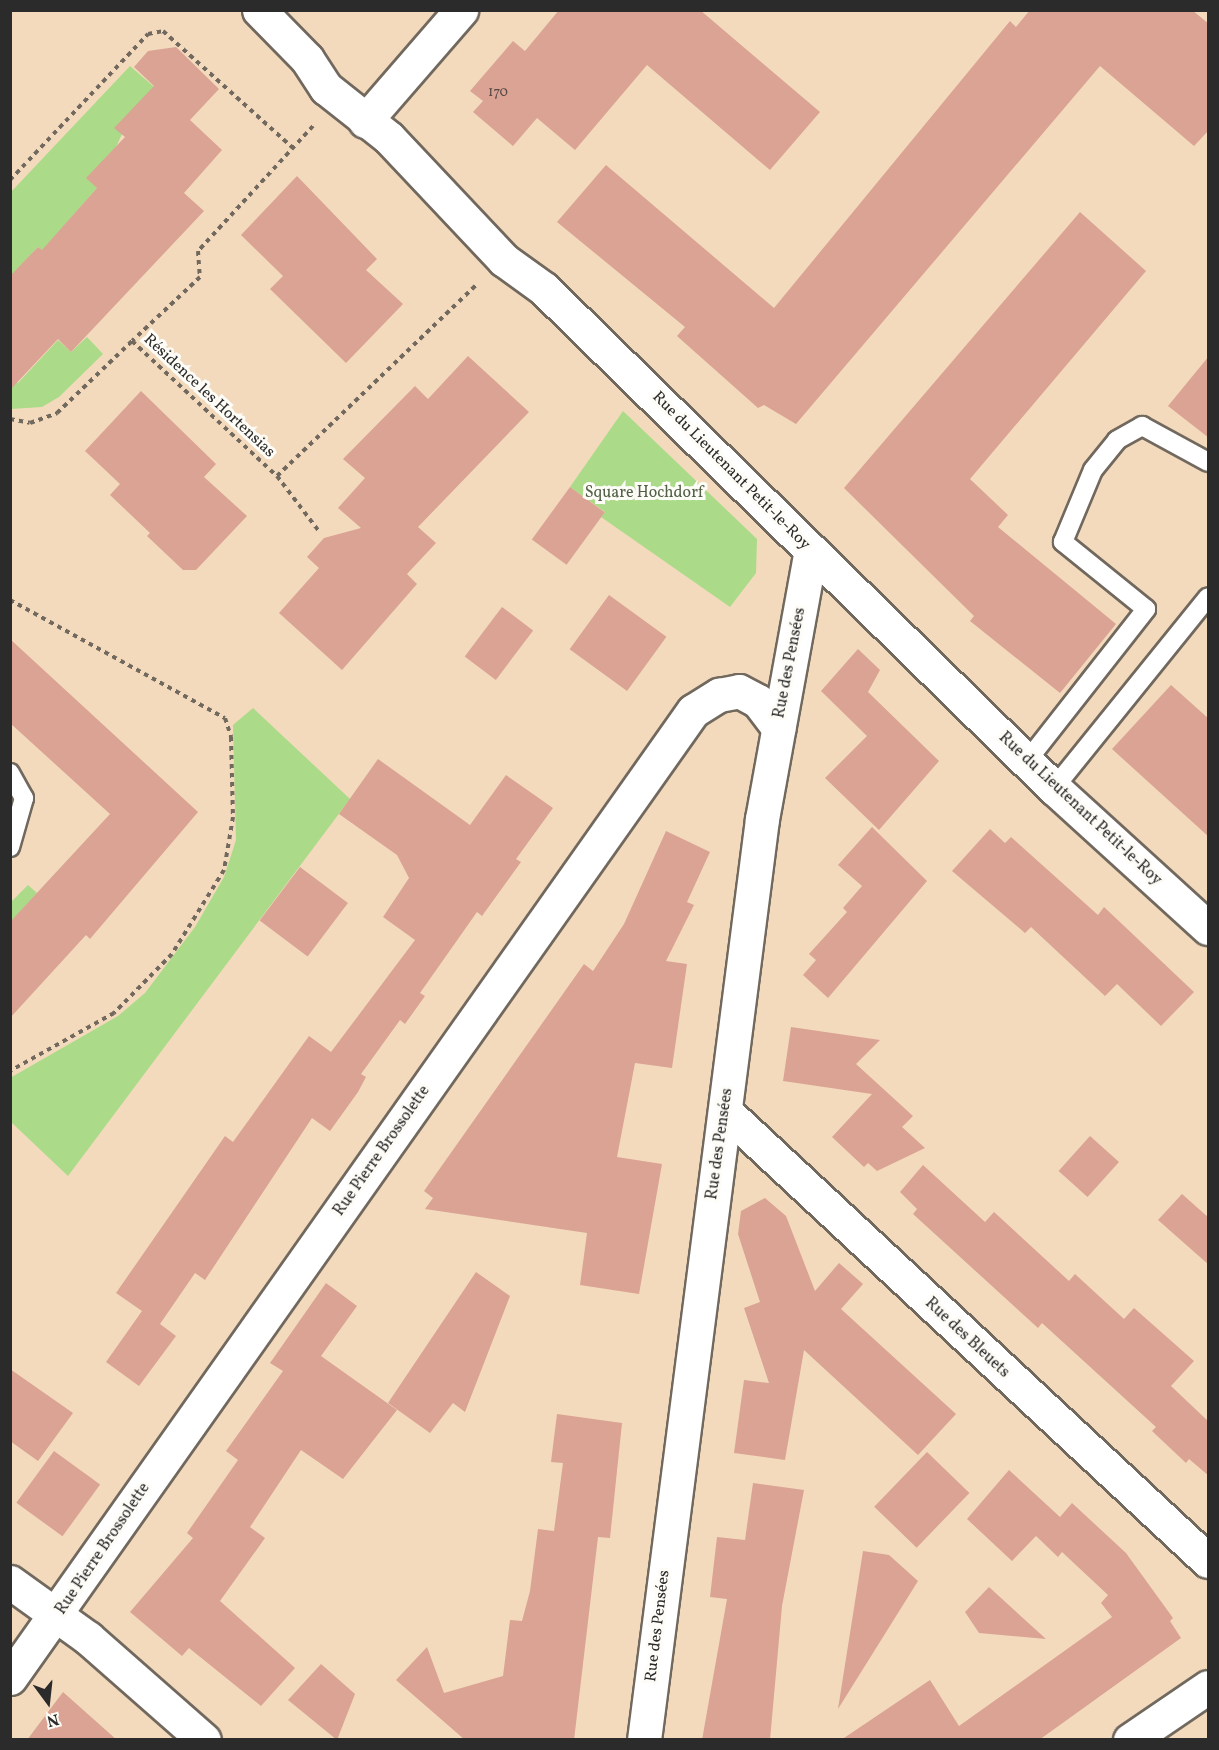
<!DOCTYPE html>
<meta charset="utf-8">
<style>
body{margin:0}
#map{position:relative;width:1219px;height:1750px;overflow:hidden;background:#f3dabd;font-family:Vollkorn,serif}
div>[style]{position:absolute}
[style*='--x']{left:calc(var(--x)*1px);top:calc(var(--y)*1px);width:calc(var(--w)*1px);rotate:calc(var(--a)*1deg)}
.green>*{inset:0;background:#abdb88}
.building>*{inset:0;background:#daa394;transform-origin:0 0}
.path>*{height:4px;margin-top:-2px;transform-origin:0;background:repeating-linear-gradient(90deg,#71685e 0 4.5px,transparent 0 9px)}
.roads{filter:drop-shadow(2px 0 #71685e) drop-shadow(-2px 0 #71685e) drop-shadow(0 2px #71685e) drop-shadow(0 -2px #71685e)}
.lane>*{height:18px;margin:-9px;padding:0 9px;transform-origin:9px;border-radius:9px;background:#fff}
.street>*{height:33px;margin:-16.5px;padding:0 16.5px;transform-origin:16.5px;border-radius:16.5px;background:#fff}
span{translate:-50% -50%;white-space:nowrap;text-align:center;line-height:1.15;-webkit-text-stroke:6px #fdfcf7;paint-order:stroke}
.number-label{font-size:14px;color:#574945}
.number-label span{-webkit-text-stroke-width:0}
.street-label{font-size:16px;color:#2b2b2b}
.park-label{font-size:16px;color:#516047}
.frame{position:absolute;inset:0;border:12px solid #2b2b2b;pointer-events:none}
.north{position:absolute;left:18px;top:1672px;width:60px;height:60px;-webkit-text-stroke:4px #fdfcf7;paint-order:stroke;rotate:165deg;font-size:16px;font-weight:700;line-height:24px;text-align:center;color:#2b2b2b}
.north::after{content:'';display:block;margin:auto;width:21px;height:27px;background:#2b2b2b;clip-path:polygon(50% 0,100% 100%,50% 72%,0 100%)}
</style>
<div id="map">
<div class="green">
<i style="clip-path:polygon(130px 66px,160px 92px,122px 134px,97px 188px,70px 219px,49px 256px,38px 247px,11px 276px,10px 193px)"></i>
<i style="clip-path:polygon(87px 337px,103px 354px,59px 397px,42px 407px,11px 409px,10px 377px,18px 383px,58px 340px,71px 352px)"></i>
<i style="clip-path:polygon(623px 411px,757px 539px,756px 573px,730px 607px,601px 517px,605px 512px,570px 487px)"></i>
<i style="clip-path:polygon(253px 708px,350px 799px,68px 1176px,11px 1122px,10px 1078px,118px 1016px,145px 993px,195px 927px,224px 877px,236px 840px,233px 725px)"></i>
<i style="clip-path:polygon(28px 885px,37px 893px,11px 922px,10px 903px)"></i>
</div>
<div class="building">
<i style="clip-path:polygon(559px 10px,700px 10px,820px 112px,770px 170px,647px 65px,575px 150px,537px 118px,513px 146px,473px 112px,483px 101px,470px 91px,513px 41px,525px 51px)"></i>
<i style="clip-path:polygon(1030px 10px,1192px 10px,1209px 24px,1209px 130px,1194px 146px,1100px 66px,796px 424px,764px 405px,758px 408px,677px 336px,685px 327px,557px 222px,606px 165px,774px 308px,1010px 21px,1016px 27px)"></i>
<i style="clip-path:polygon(176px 47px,219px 89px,190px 120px,222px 150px,184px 193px,204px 211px,71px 352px,58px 339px,10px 390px,10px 276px,38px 247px,42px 250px,97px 188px,86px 178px,125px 137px,114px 128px,154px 86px,134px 67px,148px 51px)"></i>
<i style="clip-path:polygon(297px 176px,377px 259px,366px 270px,403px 304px,346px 363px,270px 289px,283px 276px,241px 235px)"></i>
<i style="clip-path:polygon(1080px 212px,1146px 271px,970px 479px,1008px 515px,998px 527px,1116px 624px,1060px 693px,970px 621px,974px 616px,844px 488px)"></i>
<i style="clip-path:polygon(468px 356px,529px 412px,418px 527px,436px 543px,407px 574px,417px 584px,342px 670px,279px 613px,319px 568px,307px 557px,324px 538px,361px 528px,338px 508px,365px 478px,343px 459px,415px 386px,428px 399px)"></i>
<i style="clip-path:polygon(1209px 356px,1209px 438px,1168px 406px)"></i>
<i style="clip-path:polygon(141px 391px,216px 464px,204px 477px,247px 516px,196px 570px,183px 570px,147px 536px,150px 533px,110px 495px,120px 484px,85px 451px)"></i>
<i style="left:570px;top:487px;width:43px;height:65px;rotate:36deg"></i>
<i style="left:609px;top:595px;width:71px;height:67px;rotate:36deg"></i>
<i style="left:502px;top:607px;width:39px;height:62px;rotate:37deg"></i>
<i style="clip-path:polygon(10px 639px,198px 812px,90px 939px,86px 935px,10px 1018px,10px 922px,110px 814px,10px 723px)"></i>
<i style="clip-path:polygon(858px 649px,880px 670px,868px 692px,939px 761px,879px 830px,825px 778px,867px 736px,821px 691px)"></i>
<i style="clip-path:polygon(1171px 685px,1209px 719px,1209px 837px,1112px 749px)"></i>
<i style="clip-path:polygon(378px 759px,470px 825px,506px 775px,553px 808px,516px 859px,521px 862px,482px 916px,477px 912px,420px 993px,425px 996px,405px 1024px,400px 1020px,361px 1074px,366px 1077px,358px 1092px,330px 1131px,312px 1118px,205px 1280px,195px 1273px,160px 1324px,176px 1336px,139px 1386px,106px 1362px,142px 1311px,116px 1293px,225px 1136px,233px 1142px,309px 1036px,331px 1052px,415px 940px,383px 917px,409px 878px,397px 855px,339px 814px)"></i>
<i style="clip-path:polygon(872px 827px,927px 881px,828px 998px,803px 975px,816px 960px,809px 954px,847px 912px,843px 908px,862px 886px,838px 865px)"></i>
<i style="clip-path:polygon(990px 829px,1005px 843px,1011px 837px,1098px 915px,1104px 907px,1194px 992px,1161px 1026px,1117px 984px,1105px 996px,1031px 927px,1025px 933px,952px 871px)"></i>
<i style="clip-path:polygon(666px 831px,710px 852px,687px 902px,694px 905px,666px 961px,687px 964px,672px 1068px,635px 1063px,617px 1157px,662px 1164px,639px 1294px,580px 1285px,587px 1233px,425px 1209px,433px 1198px,424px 1191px,584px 964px,593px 971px,624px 924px)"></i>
<i style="left:300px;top:867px;width:60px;height:67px;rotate:37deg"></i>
<i style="clip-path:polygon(791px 1027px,880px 1040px,856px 1064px,913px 1116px,902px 1127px,925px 1148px,877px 1171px,868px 1163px,864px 1167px,832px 1137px,872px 1094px,783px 1081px)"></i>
<i style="left:1090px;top:1136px;width:39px;height:47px;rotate:42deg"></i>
<i style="clip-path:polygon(923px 1165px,985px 1222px,994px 1212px,1069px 1281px,1075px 1274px,1124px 1319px,1134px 1308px,1194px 1361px,1171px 1386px,1209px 1422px,1209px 1476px,1189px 1459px,1186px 1463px,1152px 1431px,1156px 1427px,1042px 1323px,1038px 1328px,913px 1214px,917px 1209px,900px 1192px)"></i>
<i style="clip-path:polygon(1182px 1194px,1209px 1218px,1209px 1265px,1158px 1220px)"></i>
<i style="clip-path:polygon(765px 1198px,786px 1216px,815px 1291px,839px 1263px,863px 1284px,841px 1309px,956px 1414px,918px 1455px,804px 1350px,785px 1460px,734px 1453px,744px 1380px,769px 1383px,744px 1308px,760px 1302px,738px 1234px,741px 1211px)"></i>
<i style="clip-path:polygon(476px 1272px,510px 1296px,465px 1412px,453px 1403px,430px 1433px,388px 1403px)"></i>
<i style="clip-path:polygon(326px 1283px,357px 1306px,321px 1356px,397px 1410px,343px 1479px,301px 1450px,250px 1527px,265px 1538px,220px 1601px,295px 1668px,261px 1706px,189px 1648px,182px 1656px,130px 1612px,193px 1538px,187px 1533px,238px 1460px,226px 1451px,283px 1371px,270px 1363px)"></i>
<i style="clip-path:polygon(10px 1369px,73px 1413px,38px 1461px,10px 1441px)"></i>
<i style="clip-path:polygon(557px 1414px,622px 1423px,610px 1538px,598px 1537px,574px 1740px,465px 1740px,396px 1680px,427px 1647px,444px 1693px,503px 1676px,510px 1620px,522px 1621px,530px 1591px,538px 1529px,554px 1531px,563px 1463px,551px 1462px)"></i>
<i style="left:54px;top:1451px;width:57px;height:64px;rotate:36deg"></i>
<i style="left:927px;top:1452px;width:59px;height:76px;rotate:44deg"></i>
<i style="clip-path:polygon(1009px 1470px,1060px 1517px,1072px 1503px,1126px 1553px,1173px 1618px,1170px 1621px,1181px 1638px,1039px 1740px,841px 1740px,930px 1680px,959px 1726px,1112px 1617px,1101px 1603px,1108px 1595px,1062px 1552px,1058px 1557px,1036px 1536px,1012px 1561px,967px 1519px)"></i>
<i style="clip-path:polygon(753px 1483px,804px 1490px,782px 1606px,770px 1740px,702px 1740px,727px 1599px,710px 1597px,717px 1537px,745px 1540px)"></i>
<i style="clip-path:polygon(863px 1551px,889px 1555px,918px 1581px,838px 1709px)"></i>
<i style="clip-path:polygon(989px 1587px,1046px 1639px,979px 1633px,965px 1612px)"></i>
<i style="clip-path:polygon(321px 1664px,355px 1694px,337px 1740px,288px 1700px)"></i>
<i style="clip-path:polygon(63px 1692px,117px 1740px,27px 1740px)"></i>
</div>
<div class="path">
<i style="--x:313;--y:126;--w:170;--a:132.6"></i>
<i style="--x:198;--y:251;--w:26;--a:86"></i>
<i style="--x:200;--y:277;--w:93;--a:136.7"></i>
<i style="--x:132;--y:341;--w:198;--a:43"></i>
<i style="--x:277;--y:476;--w:277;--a:-43.8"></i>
<i style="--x:10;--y:180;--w:201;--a:-46.6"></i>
<i style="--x:148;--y:34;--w:15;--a:-11"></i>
<i style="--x:163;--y:31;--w:175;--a:42"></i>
<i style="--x:10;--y:419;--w:20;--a:11"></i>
<i style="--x:30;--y:423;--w:29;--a:-20"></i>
<i style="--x:57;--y:413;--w:104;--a:-43.8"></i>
<i style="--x:277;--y:476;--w:68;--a:52.8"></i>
<i style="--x:10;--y:600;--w:245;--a:28.8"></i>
<i style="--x:225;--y:718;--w:20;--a:72"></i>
<i style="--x:231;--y:737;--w:80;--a:88.6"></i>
<i style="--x:233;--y:817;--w:54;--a:99.6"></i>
<i style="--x:224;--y:870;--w:99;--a:121.8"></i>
<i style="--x:172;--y:954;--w:83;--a:134.5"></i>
<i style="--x:114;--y:1013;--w:119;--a:150.9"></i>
</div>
<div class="roads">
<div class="lane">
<i style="--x:1027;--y:761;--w:193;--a:-51.9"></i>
<i style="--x:1146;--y:609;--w:107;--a:-141.1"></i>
<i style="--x:1063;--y:542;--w:78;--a:-67.4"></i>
<i style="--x:1093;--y:470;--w:38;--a:-51"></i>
<i style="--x:1117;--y:440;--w:29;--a:-29"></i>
<i style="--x:1142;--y:426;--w:75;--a:28.6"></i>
<i style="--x:10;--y:773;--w:29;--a:61"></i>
<i style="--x:24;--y:798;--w:51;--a:105.9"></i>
<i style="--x:1054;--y:788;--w:245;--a:-51.1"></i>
</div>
<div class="street">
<i style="--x:259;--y:10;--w:69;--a:45.6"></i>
<i style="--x:307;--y:59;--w:35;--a:57"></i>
<i style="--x:326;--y:88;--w:80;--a:38.4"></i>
<i style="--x:389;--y:138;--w:168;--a:46.7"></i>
<i style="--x:504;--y:260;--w:49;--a:35.9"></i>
<i style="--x:544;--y:289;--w:714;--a:44.38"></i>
<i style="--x:1054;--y:788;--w:208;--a:42.3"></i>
<i style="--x:365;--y:121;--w:147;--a:-49.1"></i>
<i style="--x:727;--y:1113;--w:657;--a:42.97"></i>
<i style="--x:10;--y:1582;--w:96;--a:35.7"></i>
<i style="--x:88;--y:1638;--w:154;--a:41.3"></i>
<i style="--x:10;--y:1678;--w:1184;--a:-54.77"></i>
<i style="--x:693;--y:711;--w:31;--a:-32"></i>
<i style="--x:719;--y:695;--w:20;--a:-11"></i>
<i style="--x:739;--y:691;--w:21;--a:28"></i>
<i style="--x:758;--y:701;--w:34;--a:53"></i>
<i style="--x:644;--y:1740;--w:929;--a:-82.7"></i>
<i style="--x:762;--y:819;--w:273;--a:-79.7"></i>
<i style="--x:1130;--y:1740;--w:94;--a:-34.2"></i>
</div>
</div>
<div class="number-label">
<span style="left:498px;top:93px">170</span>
</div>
<div class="street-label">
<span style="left:209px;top:396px;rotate:43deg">Résidence les Hortensias</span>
<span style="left:731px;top:471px;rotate:45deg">Rue du Lieutenant Petit-le-Roy</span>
<span style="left:790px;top:663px;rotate:-79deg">Rue des Pensées</span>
<span style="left:1080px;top:809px;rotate:43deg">Rue du Lieutenant Petit-le-Roy</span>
<span style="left:720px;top:1144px;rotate:-82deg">Rue des Pensées</span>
<span style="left:382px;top:1151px;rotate:-55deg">Rue Pierre Brossolette</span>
<span style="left:967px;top:1338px;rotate:43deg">Rue des Bleuets</span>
<span style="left:103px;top:1549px;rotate:-56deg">Rue Pierre Brossolette</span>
<span style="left:658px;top:1626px;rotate:-83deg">Rue des Pensées</span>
</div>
<div class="park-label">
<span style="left:644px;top:493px">Square Hochdorf</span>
</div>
<div class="frame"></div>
<div class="north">N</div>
</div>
